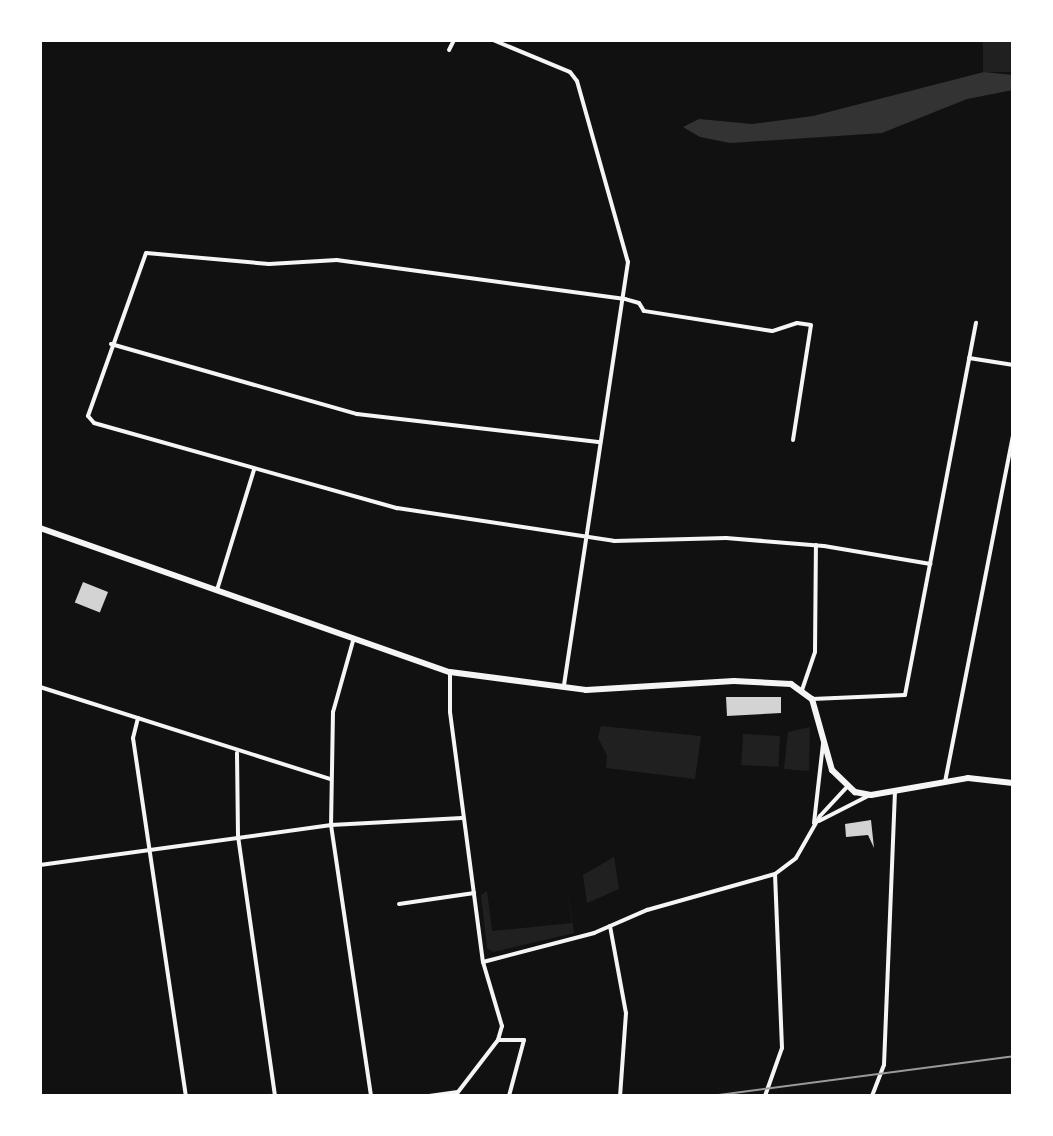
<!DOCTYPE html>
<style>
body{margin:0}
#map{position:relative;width:1053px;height:1136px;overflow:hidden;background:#111;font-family:"Noto Serif",serif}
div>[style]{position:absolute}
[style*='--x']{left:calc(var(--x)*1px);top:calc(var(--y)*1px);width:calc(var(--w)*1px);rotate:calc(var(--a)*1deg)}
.green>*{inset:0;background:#202020;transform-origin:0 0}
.water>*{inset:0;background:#333}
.building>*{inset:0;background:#d3d3d3;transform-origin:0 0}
.minor>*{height:4px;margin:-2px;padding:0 2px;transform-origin:2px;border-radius:2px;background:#f5f5f5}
.secondary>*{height:6px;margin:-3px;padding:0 3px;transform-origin:3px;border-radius:3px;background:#f5f5f5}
.tram>*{height:2px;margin:-1px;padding:0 1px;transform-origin:1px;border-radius:1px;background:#9a9a9a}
span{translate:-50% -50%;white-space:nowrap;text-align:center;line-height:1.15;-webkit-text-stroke:6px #fff;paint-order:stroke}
.frame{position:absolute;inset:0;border:42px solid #fff;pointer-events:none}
</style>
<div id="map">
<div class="green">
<i style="left:983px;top:40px;width:30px;height:32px"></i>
<i style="clip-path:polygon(601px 726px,701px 736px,695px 779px,606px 768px,607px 755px,598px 738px)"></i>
<i style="clip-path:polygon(810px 727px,809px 771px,784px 769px,788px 732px)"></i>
<i style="left:743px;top:734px;width:37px;height:31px;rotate:3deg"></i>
<i style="clip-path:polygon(614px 857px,619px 889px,587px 903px,583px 875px)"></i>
<i style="clip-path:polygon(566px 876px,574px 933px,493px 952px,487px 948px,481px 895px,487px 891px,492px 931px,572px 923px)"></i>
</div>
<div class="water">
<i style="clip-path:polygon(984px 72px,1013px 75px,1013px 90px,967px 99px,882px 133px,730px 143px,700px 137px,683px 127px,699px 119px,752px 124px,813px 116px)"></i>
</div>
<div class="building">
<i style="left:83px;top:582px;width:27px;height:22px;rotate:22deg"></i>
<i style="clip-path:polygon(726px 697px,781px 697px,781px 713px,727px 716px)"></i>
<i style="clip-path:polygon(871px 820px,874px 848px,868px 835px,846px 837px,845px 824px)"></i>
</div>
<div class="minor">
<i style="--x:493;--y:40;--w:83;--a:22.6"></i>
<i style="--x:570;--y:72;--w:11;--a:52"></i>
<i style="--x:577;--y:81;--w:188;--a:74.3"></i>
<i style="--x:628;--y:262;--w:430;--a:98.6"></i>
<i style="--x:449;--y:50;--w:11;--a:-63"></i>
<i style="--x:111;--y:344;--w:256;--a:15.9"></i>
<i style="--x:357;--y:414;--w:245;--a:6.6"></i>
<i style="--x:969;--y:358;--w:45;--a:9"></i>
<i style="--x:793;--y:440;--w:116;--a:-81.1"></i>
<i style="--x:811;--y:325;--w:14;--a:-172"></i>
<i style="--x:797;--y:323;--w:26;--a:162"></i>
<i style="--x:772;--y:331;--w:130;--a:-171.1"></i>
<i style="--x:644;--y:311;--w:9;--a:-122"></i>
<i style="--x:639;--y:303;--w:15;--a:-164"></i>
<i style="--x:625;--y:299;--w:291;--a:-172.3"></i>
<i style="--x:337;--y:260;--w:68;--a:176.6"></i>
<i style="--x:269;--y:264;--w:123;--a:-174.9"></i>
<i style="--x:146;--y:253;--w:173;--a:109.6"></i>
<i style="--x:88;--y:416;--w:9;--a:49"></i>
<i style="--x:94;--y:423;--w:315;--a:15.7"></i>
<i style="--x:397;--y:508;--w:219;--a:8.6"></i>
<i style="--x:614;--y:541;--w:112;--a:-1.5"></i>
<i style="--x:726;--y:538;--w:98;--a:4.7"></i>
<i style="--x:824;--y:546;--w:108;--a:9.6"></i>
<i style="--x:217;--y:590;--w:126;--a:-72.9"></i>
<i style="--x:353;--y:641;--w:74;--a:105.7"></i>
<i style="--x:333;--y:712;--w:113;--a:91"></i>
<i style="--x:331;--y:825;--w:274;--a:81.6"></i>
<i style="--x:450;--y:672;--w:40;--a:90"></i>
<i style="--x:450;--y:712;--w:252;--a:82.5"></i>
<i style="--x:483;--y:962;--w:67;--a:73.5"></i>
<i style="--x:502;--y:1026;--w:15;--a:106"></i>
<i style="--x:498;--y:1040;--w:71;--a:127.5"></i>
<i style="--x:40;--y:687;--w:304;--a:17.6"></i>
<i style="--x:802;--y:690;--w:40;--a:-71.1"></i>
<i style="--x:815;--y:652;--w:107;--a:-89.5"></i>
<i style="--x:812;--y:699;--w:93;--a:-2.5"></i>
<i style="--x:905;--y:695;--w:379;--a:-79.2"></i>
<i style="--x:138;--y:718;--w:21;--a:104"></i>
<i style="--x:133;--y:738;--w:362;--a:81.6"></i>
<i style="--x:237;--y:753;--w:83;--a:89.3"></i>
<i style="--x:238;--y:836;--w:263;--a:81.9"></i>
<i style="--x:945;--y:782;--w:353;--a:-78.9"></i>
<i style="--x:819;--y:821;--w:55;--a:-27"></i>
<i style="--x:814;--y:823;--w:80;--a:-83.5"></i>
<i style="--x:40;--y:865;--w:294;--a:-7.8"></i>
<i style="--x:331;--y:825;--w:131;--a:-3.1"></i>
<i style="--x:399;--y:904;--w:76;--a:-8.3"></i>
<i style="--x:610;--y:926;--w:88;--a:79.6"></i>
<i style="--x:626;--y:1013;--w:83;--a:94.1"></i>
<i style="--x:483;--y:962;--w:115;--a:-14.6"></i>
<i style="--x:594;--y:933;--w:58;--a:-23.5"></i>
<i style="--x:647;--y:910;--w:133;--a:-15.7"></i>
<i style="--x:775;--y:874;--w:26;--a:-37"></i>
<i style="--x:796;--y:858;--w:48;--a:-60.3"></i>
<i style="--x:820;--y:816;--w:38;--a:-47"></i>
<i style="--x:498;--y:1040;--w:26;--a:0"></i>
<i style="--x:524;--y:1040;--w:58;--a:105"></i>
<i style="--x:429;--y:1096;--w:29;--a:-8"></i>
<i style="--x:765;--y:1096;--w:51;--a:-70.5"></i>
<i style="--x:782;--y:1048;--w:174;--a:-92.3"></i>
<i style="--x:872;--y:1096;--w:33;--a:-69"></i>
<i style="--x:884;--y:1065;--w:274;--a:-87.7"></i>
</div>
<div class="secondary">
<i style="--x:40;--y:528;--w:435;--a:19.4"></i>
<i style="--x:450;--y:672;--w:137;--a:7.5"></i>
<i style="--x:586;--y:690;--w:148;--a:-3.5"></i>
<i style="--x:734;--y:681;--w:57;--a:3"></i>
<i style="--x:791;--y:684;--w:26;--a:36"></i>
<i style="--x:812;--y:699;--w:74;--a:74.3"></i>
<i style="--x:832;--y:770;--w:32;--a:44"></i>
<i style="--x:855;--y:792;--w:16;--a:11"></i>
<i style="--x:871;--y:795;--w:98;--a:-9.9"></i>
<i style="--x:968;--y:778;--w:45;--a:6.3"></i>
</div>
<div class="tram">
<i style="--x:711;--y:1096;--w:305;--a:-7.5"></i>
</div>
<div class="frame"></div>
</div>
